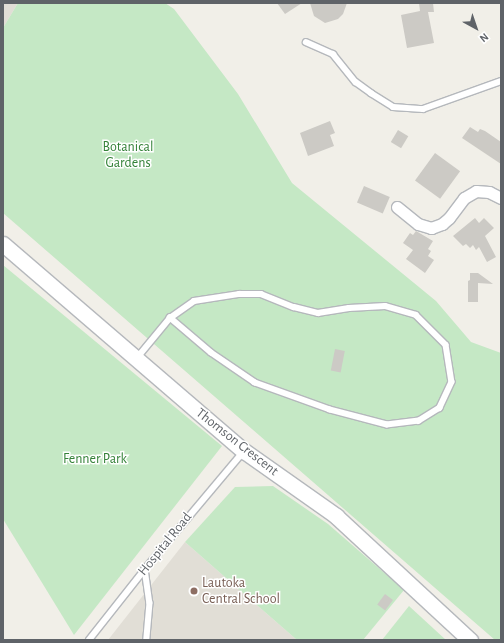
<!DOCTYPE html>
<style>
body{margin:0}
#map{position:relative;width:504px;height:643px;overflow:hidden;background:#f1efe8;font-family:"Alegreya Sans",sans-serif}
div>[style]{position:absolute}
[style*='--x']{left:calc(var(--x)*1px);top:calc(var(--y)*1px);width:calc(var(--w)*1px);rotate:calc(var(--a)*1deg)}
.education>*{inset:0;background:#e1ded6}
.green>*{inset:0;background:#c5e8c5}
.building>*{inset:0;background:#cccac5;transform-origin:0 0}
.roads{filter:drop-shadow(1px 0 #b5b8bc) drop-shadow(-1px 0 #b5b8bc) drop-shadow(0 1px #b5b8bc) drop-shadow(0 -1px #b5b8bc)}
.lane>*{height:5.5px;margin:-2.75px;padding:0 2.75px;transform-origin:2.75px;border-radius:2.75px;background:#fff}
.street>*{height:11px;margin:-5.5px;padding:0 5.5px;transform-origin:5.5px;border-radius:5.5px;background:#fff}
.secondary>*{height:15px;margin:-7.5px;padding:0 7.5px;transform-origin:7.5px;border-radius:7.5px;background:#fff}
.dots>*{width:11px;height:11px;translate:-50% -50%;box-sizing:border-box;border:2px solid #fff;border-radius:50%}
span{translate:-50% -50%;white-space:nowrap;text-align:center;line-height:1.15;-webkit-text-stroke:3px #fff;paint-order:stroke}
.park-label{font-size:14px;color:#348238}
.street-label{font-size:14px;color:#5f6368}
.education-label{font-size:14px;color:#785e54}
.left{translate:0 -50%;text-align:left}
.frame{position:absolute;inset:0;border:4px solid #5f6368;pointer-events:none}
.north{position:absolute;left:456px;top:8px;width:40px;height:40px;-webkit-text-stroke:3px #fff;paint-order:stroke;rotate:140deg;font-size:11px;font-weight:700;line-height:16px;text-align:center;color:#5f6368}
.north::after{content:'';display:block;margin:auto;width:14px;height:18px;background:#5f6368;clip-path:polygon(50% 0,100% 100%,50% 72%,0 100%)}
</style>
<div id="map">
<div class="education">
<i style="clip-path:polygon(3px 3px,18px 3px,3px 28px)"></i>
<i style="clip-path:polygon(185px 542px,297px 640px,108px 640px)"></i>
</div>
<div class="green">
<i style="clip-path:polygon(18px 3px,165px 3px,174px 9px,238px 94px,292px 183px,436px 301px,471px 342px,501px 353px,501px 640px,495px 640px,3px 213px,3px 28px)"></i>
<i style="clip-path:polygon(3px 265px,222px 446px,74px 635px,3px 519px)"></i>
<i style="clip-path:polygon(273px 486px,328px 524px,404px 590px,363px 640px,297px 640px,185px 542px,235px 487px)"></i>
<i style="clip-path:polygon(409px 606px,446px 640px,382px 640px)"></i>
</div>
<div class="building">
<i style="clip-path:polygon(277px 3px,302px 3px,285px 14px)"></i>
<i style="clip-path:polygon(310px 3px,347px 3px,343px 14px,338px 19px,325px 23px,314px 16px)"></i>
<i style="clip-path:polygon(419px 3px,433px 3px,434px 12px,428px 12px,434px 43px,407px 48px,401px 15px,420px 11px)"></i>
<i style="clip-path:polygon(330px 121px,335px 133px,330px 135px,334px 146px,308px 156px,300px 133px)"></i>
<i style="clip-path:polygon(470px 127px,478px 132px,480px 129px,485px 131px,501px 142px,501px 164px,462px 138px)"></i>
<i style="left:398px;top:130px;width:12px;height:14px;rotate:31deg"></i>
<i style="left:435px;top:153px;width:31px;height:34px;rotate:36deg"></i>
<i style="left:364px;top:186px;width:28px;height:18px;rotate:23deg"></i>
<i style="clip-path:polygon(475px 218px,479px 223px,484px 218px,494px 228px,485px 236px,496px 257px,487px 262px,479px 247px,476px 250px,473px 245px,470px 248px,466px 244px,463px 246px,453px 236px)"></i>
<i style="clip-path:polygon(416px 231px,433px 241px,428px 249px,431px 251px,428px 256px,434px 260px,425px 273px,406px 259px,413px 250px,403px 243px,410px 233px,413px 235px)"></i>
<i style="clip-path:polygon(470px 273px,478px 273px,493px 284px,478px 283px,478px 302px,468px 302px,468px 281px,470px 280px)"></i>
<i style="left:335px;top:349px;width:10px;height:22px;rotate:11deg"></i>
<i style="left:385px;top:594px;width:10px;height:13px;rotate:37deg"></i>
</div>
<div class="roads">
<div class="lane">
<i style="--x:306;--y:42;--w:30;--a:24"></i>
<i style="--x:333;--y:54;--w:36;--a:51"></i>
<i style="--x:356;--y:82;--w:19;--a:36"></i>
<i style="--x:371;--y:93;--w:26;--a:32"></i>
<i style="--x:393;--y:107;--w:30;--a:4"></i>
<i style="--x:423;--y:109;--w:83;--a:-19.7"></i>
<i style="--x:137;--y:358;--w:52;--a:-50.5"></i>
<i style="--x:170;--y:318;--w:29;--a:-35"></i>
<i style="--x:194;--y:301;--w:46;--a:-8.8"></i>
<i style="--x:239;--y:294;--w:22;--a:0"></i>
<i style="--x:261;--y:294;--w:35;--a:22"></i>
<i style="--x:294;--y:307;--w:25;--a:14"></i>
<i style="--x:318;--y:313;--w:31;--a:-9"></i>
<i style="--x:349;--y:308;--w:36;--a:-3"></i>
<i style="--x:385;--y:306;--w:32;--a:16"></i>
<i style="--x:416;--y:315;--w:42;--a:45"></i>
<i style="--x:446;--y:345;--w:37;--a:81"></i>
<i style="--x:452;--y:382;--w:29;--a:115"></i>
<i style="--x:440;--y:408;--w:25;--a:148"></i>
<i style="--x:419;--y:421;--w:32;--a:173"></i>
<i style="--x:387;--y:425;--w:59;--a:-165.3"></i>
<i style="--x:330;--y:410;--w:80;--a:-160.2"></i>
<i style="--x:255;--y:383;--w:53;--a:-145.7"></i>
<i style="--x:211;--y:353;--w:54;--a:-139.5"></i>
<i style="--x:145;--y:569;--w:34;--a:82"></i>
<i style="--x:150;--y:603;--w:37;--a:95"></i>
<i style="--x:89;--y:640;--w:90;--a:-51.7"></i>
<i style="--x:145;--y:569;--w:154;--a:-50"></i>
</div>
<div class="street">
<i style="--x:397;--y:207;--w:27;--a:39"></i>
<i style="--x:418;--y:224;--w:14;--a:17"></i>
<i style="--x:431;--y:228;--w:12;--a:-20"></i>
<i style="--x:442;--y:224;--w:9;--a:-41"></i>
<i style="--x:449;--y:218;--w:25;--a:-53"></i>
<i style="--x:464;--y:198;--w:14;--a:-30"></i>
<i style="--x:476;--y:191;--w:13;--a:4"></i>
<i style="--x:489;--y:192;--w:13;--a:27"></i>
</div>
<div class="secondary">
<i style="--x:3;--y:244;--w:318;--a:40.7"></i>
<i style="--x:244;--y:451;--w:113;--a:35.2"></i>
<i style="--x:336;--y:516;--w:183;--a:42.8"></i>
</div>
</div>
<div class="dots">
<i style="left:194px;top:591px;background:#8d6e63"></i>
</div>
<div class="park-label">
<span style="left:128px;top:155px">Botanical<br>Gardens</span>
<span style="left:95px;top:459px">Fenner Park</span>
</div>
<div class="street-label">
<span style="left:237px;top:442px;rotate:38deg">Thomson Crescent</span>
<span style="left:165px;top:544px;rotate:-51deg">Hospital Road</span>
</div>
<div class="education-label">
<span class="left" style="left:202px;top:591px">Lautoka<br>Central School</span>
</div>
<div class="frame"></div>
<div class="north">N</div>
</div>
